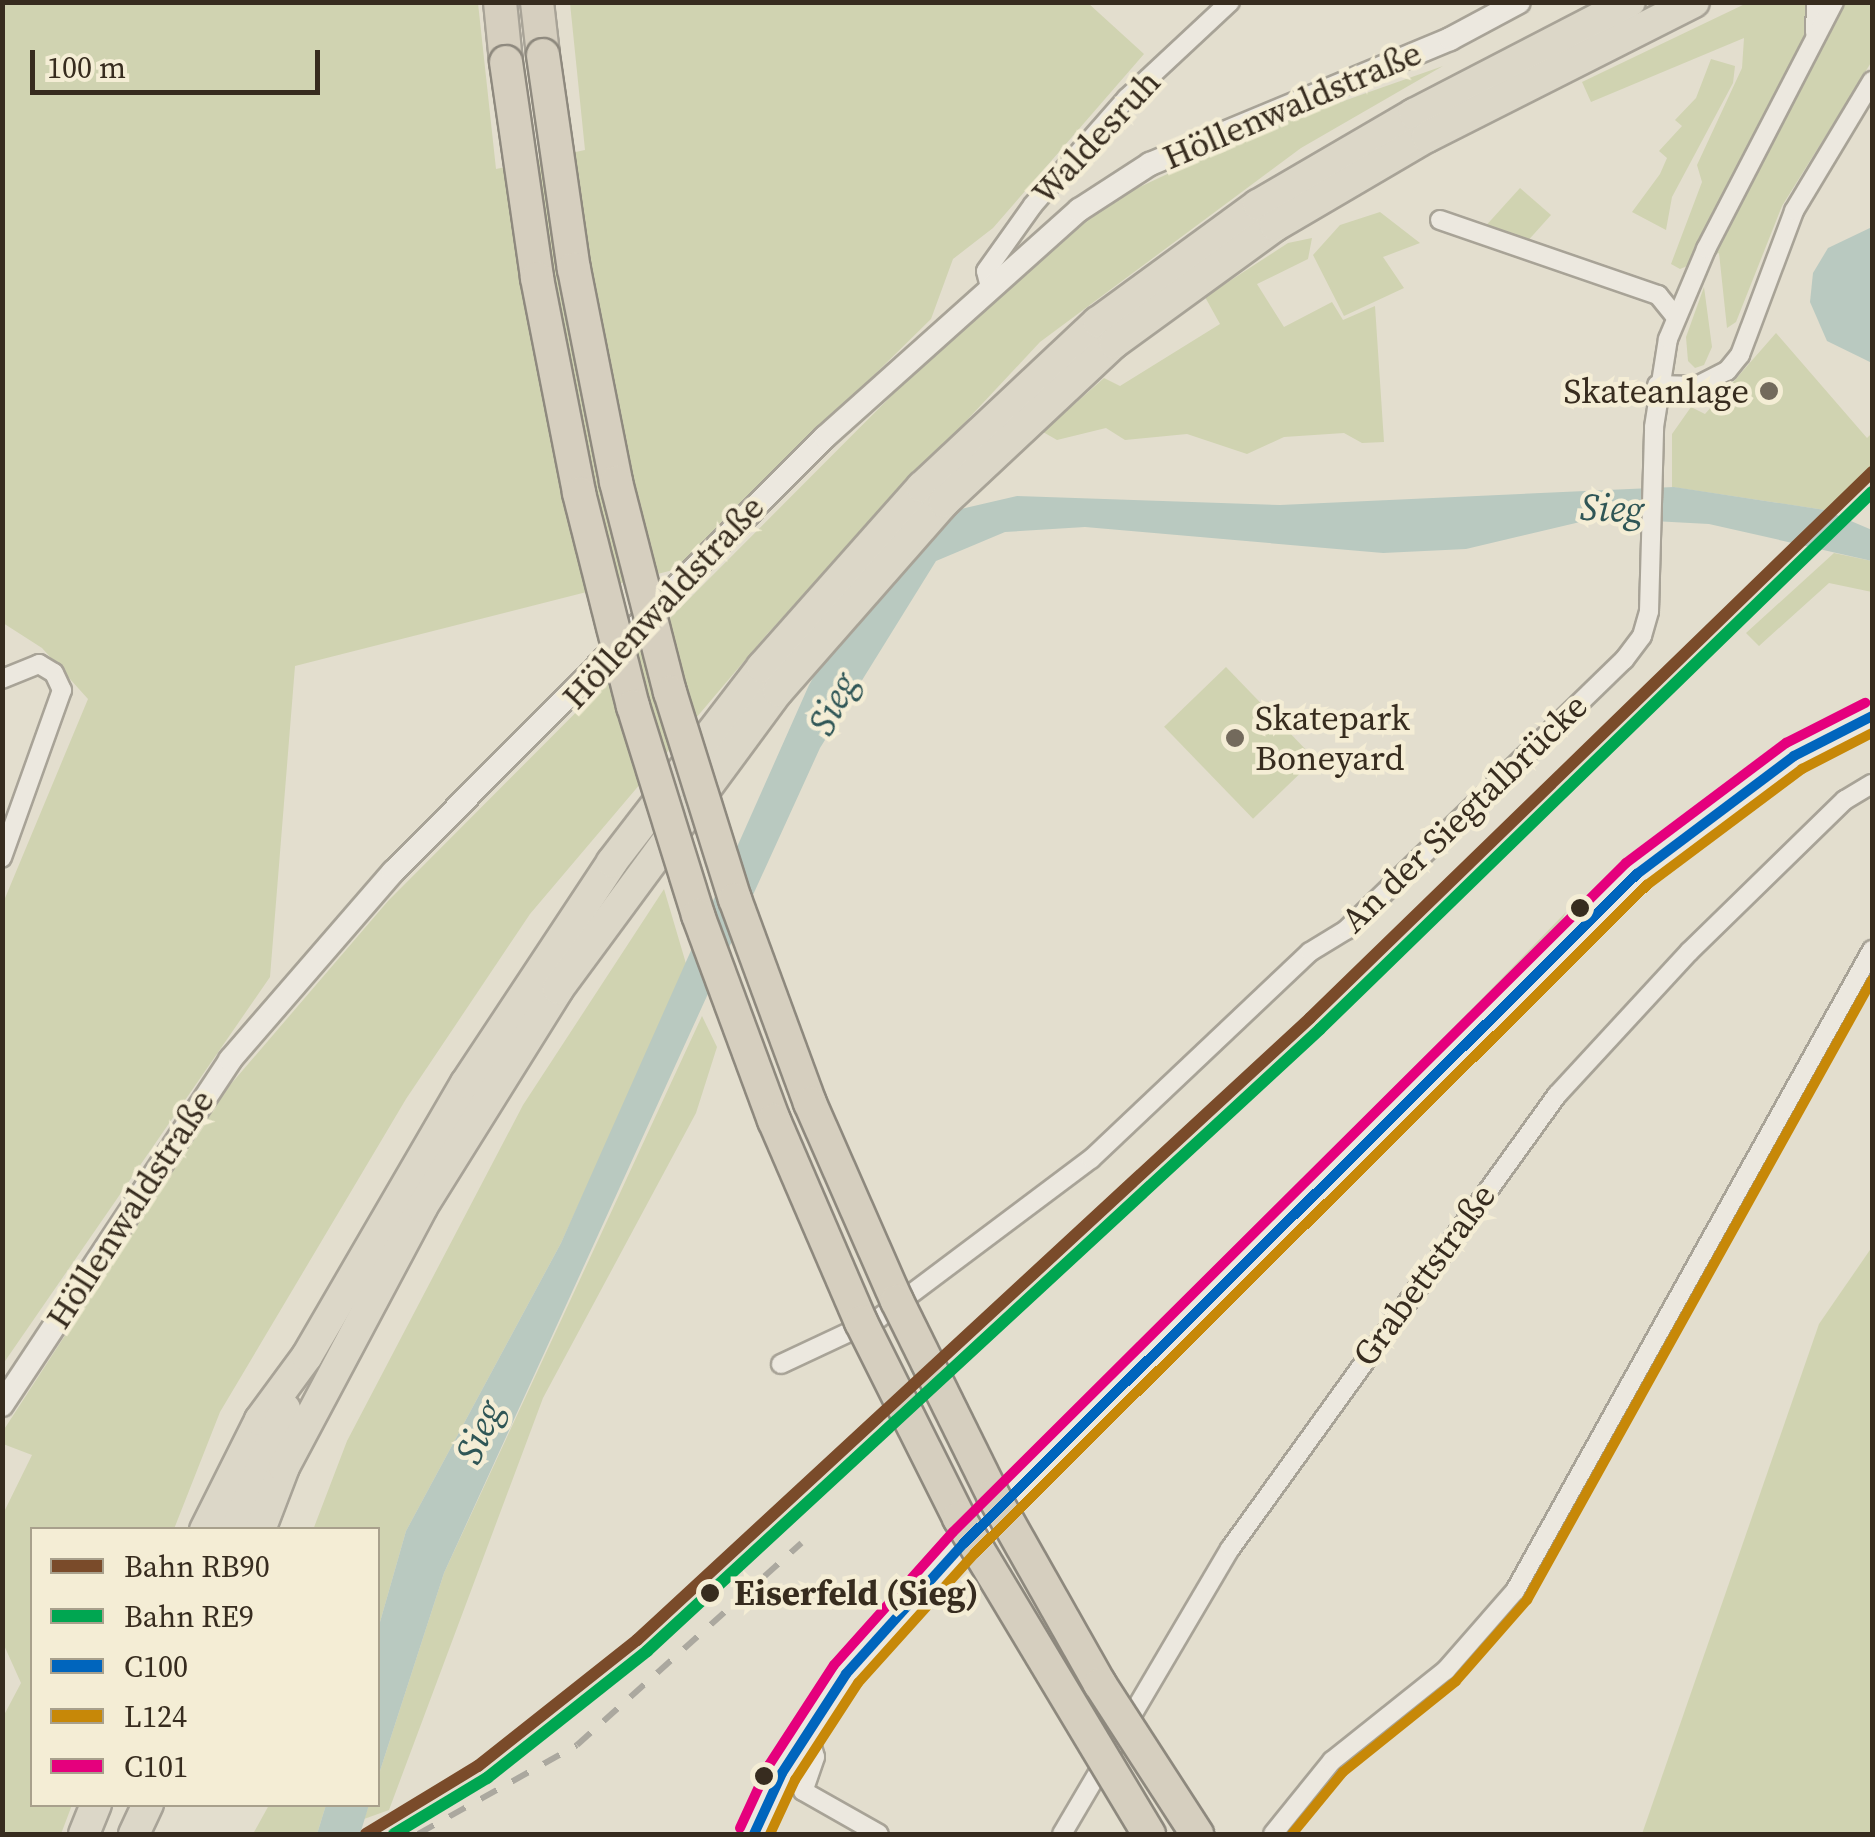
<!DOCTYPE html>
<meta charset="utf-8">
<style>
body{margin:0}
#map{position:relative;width:1875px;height:1837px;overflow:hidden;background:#e3dece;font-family:"Source Serif 4",serif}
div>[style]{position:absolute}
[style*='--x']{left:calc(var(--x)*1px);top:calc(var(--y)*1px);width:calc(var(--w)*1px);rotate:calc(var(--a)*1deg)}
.green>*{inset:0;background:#d0d3b1;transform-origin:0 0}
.water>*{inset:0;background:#b9c9c0}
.roads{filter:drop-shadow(2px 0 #a8a397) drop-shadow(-2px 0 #a8a397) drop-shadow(0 2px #a8a397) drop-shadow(0 -2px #a8a397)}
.minor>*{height:18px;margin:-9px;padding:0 9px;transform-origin:9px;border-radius:9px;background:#ece8df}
.tertiary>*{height:22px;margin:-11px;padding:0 11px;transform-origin:11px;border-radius:11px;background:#ece8df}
.secondary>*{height:25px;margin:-12.5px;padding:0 12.5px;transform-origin:12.5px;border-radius:12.5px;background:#ece8df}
.trunk>*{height:30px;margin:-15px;padding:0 15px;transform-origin:15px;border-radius:15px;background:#dcd7c8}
.motorway>*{height:32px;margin:-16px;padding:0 16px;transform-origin:16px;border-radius:16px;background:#d6cfbf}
.rail>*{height:6px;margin-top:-3px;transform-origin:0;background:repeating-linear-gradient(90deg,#aba89f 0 18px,transparent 0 36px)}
.bridges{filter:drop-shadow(2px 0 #8e897e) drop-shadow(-2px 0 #8e897e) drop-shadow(0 2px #8e897e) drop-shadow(0 -2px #8e897e)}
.motorway-bridge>*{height:32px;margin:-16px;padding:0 16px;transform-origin:16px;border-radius:16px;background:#d6cfbf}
.bus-1>*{height:10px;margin:-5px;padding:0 5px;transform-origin:5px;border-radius:5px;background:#0065bd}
.bus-2>*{height:10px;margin:-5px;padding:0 5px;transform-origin:5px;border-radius:5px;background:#c78808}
.bus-3>*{height:10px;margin:-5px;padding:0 5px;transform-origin:5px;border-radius:5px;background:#e5007d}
.rail-1>*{height:12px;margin:-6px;padding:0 6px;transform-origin:6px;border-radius:6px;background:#7a4b2a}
.rail-2>*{height:12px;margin:-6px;padding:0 6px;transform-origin:6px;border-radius:6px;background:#00a651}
.dots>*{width:28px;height:28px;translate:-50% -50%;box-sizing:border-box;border:5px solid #f4edd5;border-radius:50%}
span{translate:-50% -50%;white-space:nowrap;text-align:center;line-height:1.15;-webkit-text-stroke:9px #f4edd5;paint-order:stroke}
.street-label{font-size:35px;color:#372c1f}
.poi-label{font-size:35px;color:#372c1f}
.right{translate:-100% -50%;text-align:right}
.left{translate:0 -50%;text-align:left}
.stop-label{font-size:35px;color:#372c1f;font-weight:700}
.water-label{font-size:38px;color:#2f5656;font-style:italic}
.frame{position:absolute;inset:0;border:5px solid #372c1f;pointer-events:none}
.legend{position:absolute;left:30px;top:1527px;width:350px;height:280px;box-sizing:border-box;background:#f4edd5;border:2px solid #a8a08c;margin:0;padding:12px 18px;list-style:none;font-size:30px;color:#372c1f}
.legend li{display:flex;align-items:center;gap:20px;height:50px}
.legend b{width:50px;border:2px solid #a8a08c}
.scale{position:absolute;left:30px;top:50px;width:290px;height:45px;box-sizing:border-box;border:5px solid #372c1f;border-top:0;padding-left:12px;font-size:30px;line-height:35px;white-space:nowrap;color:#372c1f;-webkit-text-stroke:8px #f4edd5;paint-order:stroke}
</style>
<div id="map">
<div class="green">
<i style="clip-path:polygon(3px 3px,478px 3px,496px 169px,585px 150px,570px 3px,1088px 3px,1144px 54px,993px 228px,953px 259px,931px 319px,677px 569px,295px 666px,270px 977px,3px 1364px,3px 903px,88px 699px,42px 648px,3px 623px)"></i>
<i style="clip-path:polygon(1747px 3px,1872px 3px,1872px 61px,1782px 206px,1736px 322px,1727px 328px,1719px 253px,1680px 269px,1671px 264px,1702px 182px,1697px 165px,1742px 68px,1744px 38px,1591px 102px,1582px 82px)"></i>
<i style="clip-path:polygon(1711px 59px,1735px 66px,1733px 83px,1672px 197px,1666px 230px,1632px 212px,1660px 174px,1667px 158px,1659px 151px,1682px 126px,1675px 120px,1696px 98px)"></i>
<i style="clip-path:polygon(1443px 66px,1301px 148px,1040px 342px,768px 633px,530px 914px,406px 1099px,220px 1412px,174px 1529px,32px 1530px,32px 1804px,72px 1805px,61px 1834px,3px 1834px,3px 1717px,21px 1683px,3px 1643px,2px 1516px,32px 1455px,3px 1444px,3px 1431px,219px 1098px,388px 901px,966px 321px,1097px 207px,1259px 131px)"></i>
<i style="clip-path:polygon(1520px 188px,1551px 215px,1525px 244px,1482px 230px)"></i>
<i style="clip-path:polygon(1380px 212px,1420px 243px,1383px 257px,1404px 288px,1344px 316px,1313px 255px,1340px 225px)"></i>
<i style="clip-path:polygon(1312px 238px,1308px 259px,1257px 284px,1284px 327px,1332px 302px,1343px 320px,1375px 306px,1384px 442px,1362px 443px,1344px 433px,1284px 437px,1247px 454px,1187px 434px,1125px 440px,1106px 428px,1057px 440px,1043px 432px,1104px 378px,1120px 386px,1220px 324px,1205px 297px,1288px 243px)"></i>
<i style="clip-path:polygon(1704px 287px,1712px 347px,1704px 365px,1695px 368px,1688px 361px,1686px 337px)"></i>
<i style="clip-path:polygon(1776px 333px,1867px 438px,1872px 433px,1872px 466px,1825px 510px,1672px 487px,1672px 434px,1691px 407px,1705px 414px)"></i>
<i style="clip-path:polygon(1834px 553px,1872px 561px,1872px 592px,1829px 583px,1759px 646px,1746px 633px)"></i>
<i style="left:1226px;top:667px;width:128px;height:86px;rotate:46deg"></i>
<i style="clip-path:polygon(664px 889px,687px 967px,561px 1243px,406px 1531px,378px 1629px,378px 1530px,313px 1530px,347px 1441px,523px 1105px)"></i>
<i style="clip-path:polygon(1566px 912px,1551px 940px,1417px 1075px,1412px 1071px)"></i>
<i style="clip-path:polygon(702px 1016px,717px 1047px,696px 1113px,543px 1398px,389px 1810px,364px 1819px,369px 1805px,378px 1804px,378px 1777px,444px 1573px)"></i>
<i style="clip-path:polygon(1388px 1096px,1392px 1100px,983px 1510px,978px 1504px)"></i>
<i style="clip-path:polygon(1872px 1247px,1872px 1834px,1642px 1834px,1819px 1324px)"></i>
<i style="clip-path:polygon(269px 1805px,326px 1805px,317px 1834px,253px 1834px)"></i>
</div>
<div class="water">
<i style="clip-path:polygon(1872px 227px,1872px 363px,1827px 341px,1810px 302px,1813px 273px,1828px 248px)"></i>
<i style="clip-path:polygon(1674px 487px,1825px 510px,1872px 530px,1872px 561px,1709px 524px,1597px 518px,1466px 549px,1383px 553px,1085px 527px,1005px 532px,936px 561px,820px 748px,444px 1573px,378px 1777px,378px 1629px,406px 1531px,561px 1243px,809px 685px,862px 592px,935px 515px,1017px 496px,1280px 505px)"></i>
<i style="clip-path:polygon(326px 1805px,369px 1805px,360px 1834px,317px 1834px)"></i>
</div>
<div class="roads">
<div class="minor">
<i style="--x:1815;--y:33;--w:31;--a:-88"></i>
<i style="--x:1440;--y:220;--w:231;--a:19"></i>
<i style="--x:1658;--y:295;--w:28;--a:51"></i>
<i style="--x:990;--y:287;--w:16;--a:-104"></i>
<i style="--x:986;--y:271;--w:81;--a:-54.5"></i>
<i style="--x:1033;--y:205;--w:142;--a:-48.7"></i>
<i style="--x:1127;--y:98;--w:141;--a:-43"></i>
<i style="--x:1657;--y:385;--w:40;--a:1.4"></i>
<i style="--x:1697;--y:386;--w:34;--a:-27"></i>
<i style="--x:1727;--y:371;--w:21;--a:-51"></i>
<i style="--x:1740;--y:355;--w:154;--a:-69.4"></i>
<i style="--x:1794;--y:211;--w:152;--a:-59"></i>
<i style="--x:2;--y:679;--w:40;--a:-22"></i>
<i style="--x:39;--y:664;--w:17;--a:31"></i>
<i style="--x:54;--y:673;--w:19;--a:65"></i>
<i style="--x:62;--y:690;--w:178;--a:109.7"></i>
<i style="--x:781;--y:1364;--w:108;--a:-25.1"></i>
<i style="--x:879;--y:1318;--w:265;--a:-36.9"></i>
<i style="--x:1091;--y:1159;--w:301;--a:-43.4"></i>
<i style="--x:1310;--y:952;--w:42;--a:-31.4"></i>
<i style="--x:1346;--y:930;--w:388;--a:-44.2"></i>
<i style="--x:1624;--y:660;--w:30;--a:-53"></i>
<i style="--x:1642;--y:636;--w:26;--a:-74"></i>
<i style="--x:1649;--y:611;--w:184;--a:-88.4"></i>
<i style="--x:1654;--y:427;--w:89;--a:-81"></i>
<i style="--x:1668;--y:339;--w:98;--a:-67.1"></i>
<i style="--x:1706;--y:249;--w:278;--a:-62.6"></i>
<i style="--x:807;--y:1729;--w:29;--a:74"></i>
<i style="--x:815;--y:1757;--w:36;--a:109"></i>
<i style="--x:803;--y:1791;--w:87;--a:29.5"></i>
<i style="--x:1062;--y:1834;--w:331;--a:-59.5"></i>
<i style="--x:1230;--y:1549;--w:560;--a:-54.24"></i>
<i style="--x:1557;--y:1095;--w:195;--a:-47.3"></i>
<i style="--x:1689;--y:952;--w:218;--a:-44.3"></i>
<i style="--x:1845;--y:800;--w:31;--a:-31"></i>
<i style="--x:1273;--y:1834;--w:94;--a:-51.1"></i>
<i style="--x:1332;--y:1761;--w:146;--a:-38.6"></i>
<i style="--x:1446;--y:1670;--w:105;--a:-48.9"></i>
<i style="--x:1515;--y:1591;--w:734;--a:-60.88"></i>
</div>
<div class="tertiary">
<i style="--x:2;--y:1405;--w:414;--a:-56.5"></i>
<i style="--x:230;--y:1060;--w:249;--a:-49.1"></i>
<i style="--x:393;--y:872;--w:613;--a:-45.2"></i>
<i style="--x:825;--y:437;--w:341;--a:-41.8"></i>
<i style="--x:1079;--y:210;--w:85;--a:-32.9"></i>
<i style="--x:1150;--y:164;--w:325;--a:-22.6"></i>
<i style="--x:1450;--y:39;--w:78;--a:-28.2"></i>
</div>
<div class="secondary">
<i style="--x:754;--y:1834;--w:67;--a:-65.3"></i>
<i style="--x:782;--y:1773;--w:118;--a:-57.1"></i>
<i style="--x:846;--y:1674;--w:176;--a:-48"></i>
<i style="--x:964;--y:1543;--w:949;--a:-44.83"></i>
<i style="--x:1637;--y:874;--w:196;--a:-36.9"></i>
<i style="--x:1794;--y:756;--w:88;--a:-27.1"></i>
</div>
<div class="trunk">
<i style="--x:205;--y:1530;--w:123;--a:-63.4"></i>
<i style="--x:260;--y:1420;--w:79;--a:-53.7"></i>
<i style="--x:307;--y:1356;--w:316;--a:-59.8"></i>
<i style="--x:466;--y:1083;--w:265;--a:-56.5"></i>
<i style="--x:612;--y:862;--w:246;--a:-52.4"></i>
<i style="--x:762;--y:667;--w:241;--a:-48.4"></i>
<i style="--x:922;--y:487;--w:241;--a:-43.2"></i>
<i style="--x:1098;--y:322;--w:198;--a:-36.2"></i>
<i style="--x:1258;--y:205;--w:181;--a:-30.3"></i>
<i style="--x:1414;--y:114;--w:243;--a:-27.4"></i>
<i style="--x:236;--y:1530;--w:131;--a:-68"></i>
<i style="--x:260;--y:1530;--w:67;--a:-69.1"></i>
<i style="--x:284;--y:1467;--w:294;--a:-62"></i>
<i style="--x:422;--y:1207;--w:257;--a:-58"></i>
<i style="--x:558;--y:989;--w:370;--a:-53.6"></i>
<i style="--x:778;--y:691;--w:252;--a:-48.7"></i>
<i style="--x:944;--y:502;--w:233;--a:-43.1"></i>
<i style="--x:1114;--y:343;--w:199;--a:-36"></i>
<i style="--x:1275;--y:226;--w:176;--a:-30.4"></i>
<i style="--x:1427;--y:137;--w:299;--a:-26.8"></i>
<i style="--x:84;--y:1834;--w:32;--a:-68"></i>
<i style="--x:134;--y:1834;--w:33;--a:-65"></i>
</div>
<div class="motorway">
<i style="--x:500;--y:2;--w:60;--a:84.3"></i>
<i style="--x:537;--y:2;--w:53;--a:83.5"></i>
</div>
</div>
<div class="rail">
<i style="--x:418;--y:1834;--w:182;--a:-29.2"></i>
<i style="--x:577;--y:1745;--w:302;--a:-42"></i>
</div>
<div class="bridges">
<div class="motorway-bridge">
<i style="--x:543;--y:55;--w:216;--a:81.8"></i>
<i style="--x:574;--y:269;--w:217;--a:78.8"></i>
<i style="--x:616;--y:482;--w:217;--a:75.6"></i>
<i style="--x:670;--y:692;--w:217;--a:72.6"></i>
<i style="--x:735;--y:899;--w:217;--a:69.8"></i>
<i style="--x:810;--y:1103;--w:216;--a:66.3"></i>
<i style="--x:897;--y:1301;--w:216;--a:63.7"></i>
<i style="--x:993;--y:1495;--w:217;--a:60.5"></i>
<i style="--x:1100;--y:1684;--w:179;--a:57.1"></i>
<i style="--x:506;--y:62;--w:218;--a:81.8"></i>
<i style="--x:537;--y:278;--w:219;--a:78.9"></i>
<i style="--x:579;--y:493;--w:220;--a:75.8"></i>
<i style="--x:633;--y:706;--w:219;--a:72.7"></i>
<i style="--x:698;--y:915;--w:219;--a:69.7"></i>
<i style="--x:774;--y:1120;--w:220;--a:66.7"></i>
<i style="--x:861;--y:1322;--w:219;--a:63.4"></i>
<i style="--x:959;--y:1518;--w:369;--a:59"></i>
</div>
</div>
<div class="bus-1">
<i style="--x:754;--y:1834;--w:67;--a:-65.3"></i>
<i style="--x:782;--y:1773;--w:118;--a:-57.1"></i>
<i style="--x:846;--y:1674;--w:176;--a:-48"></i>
<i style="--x:964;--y:1543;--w:949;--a:-44.83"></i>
<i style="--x:1637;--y:874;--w:196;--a:-36.9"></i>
<i style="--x:1794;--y:756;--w:88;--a:-27.1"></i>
</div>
<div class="bus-2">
<i style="--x:770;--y:1834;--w:60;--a:-65.2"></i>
<i style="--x:795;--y:1780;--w:116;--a:-57"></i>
<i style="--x:858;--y:1683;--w:175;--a:-48"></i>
<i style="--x:975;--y:1553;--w:948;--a:-44.83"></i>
<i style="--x:1647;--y:885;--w:194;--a:-36.8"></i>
<i style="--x:1802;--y:769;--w:79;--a:-27.2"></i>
<i style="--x:1292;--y:1834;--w:80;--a:-50.6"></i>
<i style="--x:1343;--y:1772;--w:145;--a:-38.8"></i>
<i style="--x:1456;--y:1681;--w:108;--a:-48.8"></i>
<i style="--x:1527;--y:1600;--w:710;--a:-60.91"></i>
</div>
<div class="bus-3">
<i style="--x:740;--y:1828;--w:69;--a:-65.3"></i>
<i style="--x:769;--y:1765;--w:119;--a:-57"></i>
<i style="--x:834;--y:1665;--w:178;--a:-48.2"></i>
<i style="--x:953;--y:1532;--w:949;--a:-44.83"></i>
<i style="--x:1626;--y:863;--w:200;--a:-36.9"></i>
<i style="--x:1786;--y:743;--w:89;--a:-26.9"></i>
</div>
<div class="rail-1">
<i style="--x:366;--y:1834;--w:131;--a:-31.3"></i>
<i style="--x:478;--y:1766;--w:203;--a:-38.4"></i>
<i style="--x:637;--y:1640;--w:916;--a:-42.74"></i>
<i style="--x:1310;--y:1018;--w:784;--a:-44.17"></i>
</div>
<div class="rail-2">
<i style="--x:394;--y:1834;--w:109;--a:-31.1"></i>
<i style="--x:487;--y:1778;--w:204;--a:-38.4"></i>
<i style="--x:647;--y:1651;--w:916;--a:-42.74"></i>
<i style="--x:1320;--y:1029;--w:770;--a:-44.21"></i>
</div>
<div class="dots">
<i style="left:1769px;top:391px;background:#736a5c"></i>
<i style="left:1235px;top:738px;background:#736a5c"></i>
<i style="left:1580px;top:908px;background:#372c1f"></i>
<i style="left:710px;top:1593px;background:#372c1f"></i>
<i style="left:764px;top:1776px;background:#372c1f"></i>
</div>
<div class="street-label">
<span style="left:1292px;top:105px;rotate:-23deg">Höllenwaldstraße</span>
<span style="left:1096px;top:137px;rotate:-47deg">Waldesruh</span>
<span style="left:663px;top:602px;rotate:-47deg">Höllenwaldstraße</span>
<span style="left:1464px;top:813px;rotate:-44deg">An der Siegtalbrücke</span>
<span style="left:130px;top:1209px;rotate:-57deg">Höllenwaldstraße</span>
<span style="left:1424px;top:1275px;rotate:-54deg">Grabettstraße</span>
</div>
<div class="poi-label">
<span class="right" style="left:1749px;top:391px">Skateanlage</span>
<span class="left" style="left:1255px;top:738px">Skatepark<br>Boneyard</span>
</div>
<div class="stop-label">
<span class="left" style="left:734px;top:1593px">Eiserfeld (Sieg)</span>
</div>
<div class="water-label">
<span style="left:1612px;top:509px;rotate:3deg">Sieg</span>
<span style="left:834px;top:704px;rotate:-63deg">Sieg</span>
<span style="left:480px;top:1432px;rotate:-66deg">Sieg</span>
</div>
<div class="frame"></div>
<ul class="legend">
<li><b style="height:12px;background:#7a4b2a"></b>Bahn RB90</li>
<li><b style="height:12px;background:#00a651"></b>Bahn RE9</li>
<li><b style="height:12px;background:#0065bd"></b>C100</li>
<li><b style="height:12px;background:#c78808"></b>L124</li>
<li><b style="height:12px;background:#e5007d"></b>C101</li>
</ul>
<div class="scale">100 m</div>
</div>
